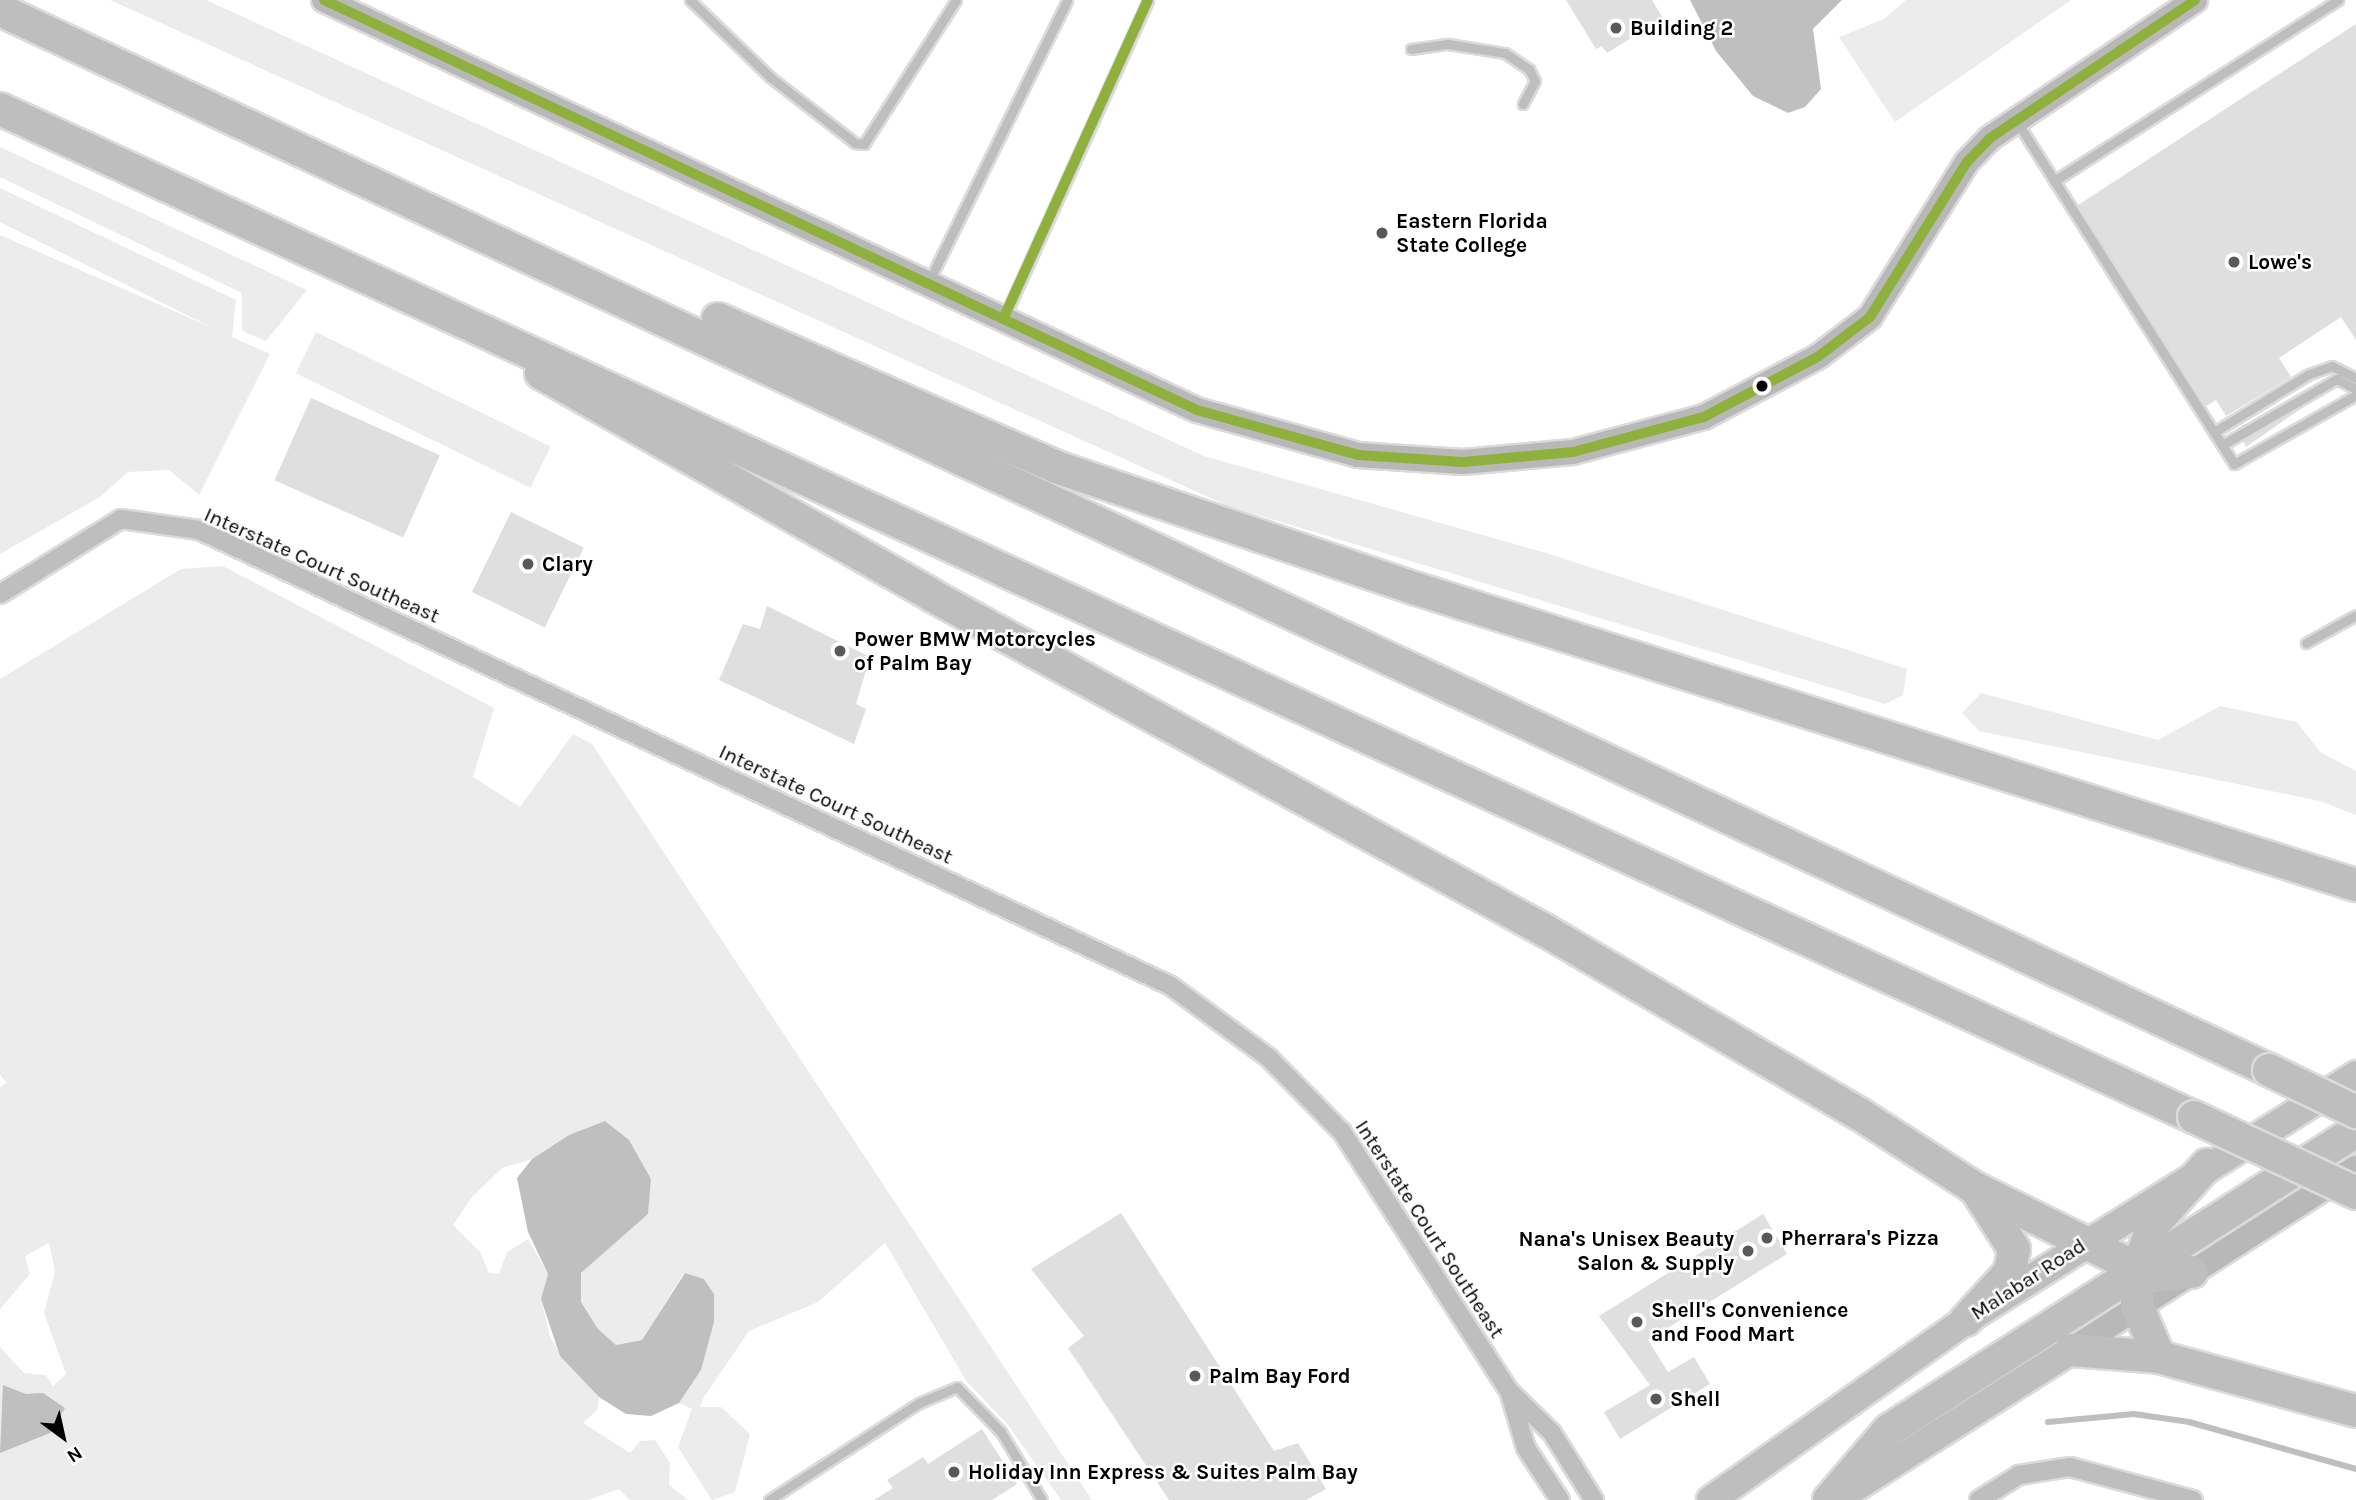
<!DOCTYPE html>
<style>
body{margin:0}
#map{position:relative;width:2356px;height:1500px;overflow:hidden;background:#fff;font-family:Karla,sans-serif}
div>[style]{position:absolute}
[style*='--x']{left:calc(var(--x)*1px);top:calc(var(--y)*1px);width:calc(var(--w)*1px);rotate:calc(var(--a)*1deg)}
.green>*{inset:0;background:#ececec;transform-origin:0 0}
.water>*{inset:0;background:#bfbfbf}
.stream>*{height:6px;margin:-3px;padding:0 3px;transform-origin:3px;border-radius:3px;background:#bfbfbf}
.building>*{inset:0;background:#dfdfdf;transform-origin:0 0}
.roads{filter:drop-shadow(2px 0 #dbdbdb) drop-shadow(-2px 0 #dbdbdb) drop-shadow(0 2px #dbdbdb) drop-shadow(0 -2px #dbdbdb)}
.lane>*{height:9px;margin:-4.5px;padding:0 4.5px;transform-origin:4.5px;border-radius:4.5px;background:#bebebe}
.street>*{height:18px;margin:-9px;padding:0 9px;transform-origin:9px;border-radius:9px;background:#bebebe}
.secondary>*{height:24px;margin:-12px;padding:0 12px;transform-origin:12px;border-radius:12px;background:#b8b8b8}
.primary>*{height:28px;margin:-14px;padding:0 14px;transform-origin:14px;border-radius:14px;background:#bebebe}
.highway>*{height:32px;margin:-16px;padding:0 16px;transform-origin:16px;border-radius:16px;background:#bebebe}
.bridges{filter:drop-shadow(2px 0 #dbdbdb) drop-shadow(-2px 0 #dbdbdb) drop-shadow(0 2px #dbdbdb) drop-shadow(0 -2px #dbdbdb)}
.highway-bridge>*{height:32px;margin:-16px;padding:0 16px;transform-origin:16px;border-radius:16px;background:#bebebe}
.bus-1>*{height:10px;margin:-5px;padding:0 5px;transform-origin:5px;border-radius:5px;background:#90b03e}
.dots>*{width:19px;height:19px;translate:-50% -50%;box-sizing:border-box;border:4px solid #fff;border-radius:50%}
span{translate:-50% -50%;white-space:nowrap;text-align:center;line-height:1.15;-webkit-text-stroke:5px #fff;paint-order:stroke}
.poi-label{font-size:21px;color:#000;font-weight:700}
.left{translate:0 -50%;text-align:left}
.right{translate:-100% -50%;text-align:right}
.street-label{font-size:21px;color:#000}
.north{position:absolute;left:28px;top:1402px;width:70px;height:70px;-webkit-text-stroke:5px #fff;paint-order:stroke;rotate:147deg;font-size:19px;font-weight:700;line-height:28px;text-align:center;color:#000}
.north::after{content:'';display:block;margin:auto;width:24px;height:32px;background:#000;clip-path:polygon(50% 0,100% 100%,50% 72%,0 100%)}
</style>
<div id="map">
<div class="green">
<i style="clip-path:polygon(110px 0,206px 0,1204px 456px,1543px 552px,1907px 669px,1903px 695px,1885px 704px,1228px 506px)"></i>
<i style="clip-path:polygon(1906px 0,2071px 0,1895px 122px,1839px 37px,1884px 19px)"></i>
<i style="clip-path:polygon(0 147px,307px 290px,266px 341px,242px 331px,242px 293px,0 177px)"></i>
<i style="clip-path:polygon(0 188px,236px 300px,232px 337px,270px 354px,199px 495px,169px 470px,128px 472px,100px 497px,0 554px,0 235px,215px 329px,0 222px)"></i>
<i style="left:316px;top:332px;width:261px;height:46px;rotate:26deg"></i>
<i style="clip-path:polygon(223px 566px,494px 708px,473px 777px,520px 807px,573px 734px,592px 744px,1092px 1500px,1061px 1500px,1008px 1425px,967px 1382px,885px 1243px,818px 1302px,749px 1331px,704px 1397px,700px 1407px,721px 1407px,750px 1434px,735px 1492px,712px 1500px,678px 1447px,692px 1409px,679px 1403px,701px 1370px,714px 1294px,704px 1279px,684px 1273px,642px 1340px,616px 1345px,598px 1329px,581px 1302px,581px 1273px,648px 1214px,651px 1178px,569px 1135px,532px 1159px,502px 1168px,472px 1197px,453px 1225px,480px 1252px,489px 1273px,499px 1274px,507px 1252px,528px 1239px,548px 1274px,541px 1299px,550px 1337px,561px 1356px,599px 1397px,597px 1410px,583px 1423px,630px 1453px,640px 1441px,655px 1440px,670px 1463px,669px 1485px,688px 1500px,630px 1500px,619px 1489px,588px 1500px,0 1500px,0 1347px,24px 1373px,46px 1375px,53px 1386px,66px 1374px,44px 1313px,55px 1271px,49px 1243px,25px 1256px,30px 1274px,0 1309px,0 1087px,7px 1083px,0 1075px,0 679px,181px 569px)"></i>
<i style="clip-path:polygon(1981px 693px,2158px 740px,2220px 706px,2297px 722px,2320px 752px,2356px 771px,2356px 815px,2320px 801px,1979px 731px,1962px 713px)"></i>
</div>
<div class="water">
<i style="clip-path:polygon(1690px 0,1842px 0,1813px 29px,1821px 89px,1805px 107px,1788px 113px,1753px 96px,1716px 51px)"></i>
<i style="clip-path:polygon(605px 1121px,629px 1140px,651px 1179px,648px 1214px,581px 1273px,581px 1302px,598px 1329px,616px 1345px,642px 1340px,685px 1273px,704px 1279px,714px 1294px,714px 1322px,701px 1370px,679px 1403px,651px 1416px,626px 1414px,599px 1397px,560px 1356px,541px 1299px,548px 1274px,528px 1232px,517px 1178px,532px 1159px,569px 1135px)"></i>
<i style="clip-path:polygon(3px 1385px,26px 1394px,43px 1393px,65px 1408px,50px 1433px,0 1453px)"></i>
</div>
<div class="stream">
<i style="--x:2048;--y:1422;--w:86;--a:-5.3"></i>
<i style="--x:2134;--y:1414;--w:56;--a:8.3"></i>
<i style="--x:2189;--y:1422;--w:173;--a:15.7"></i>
</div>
<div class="building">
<i style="clip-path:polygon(1566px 0,1652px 0,1663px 18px,1607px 53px,1602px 46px,1596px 49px)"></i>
<i style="clip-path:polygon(2356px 24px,2356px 340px,2341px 317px,2279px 358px,2291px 377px,2226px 416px,2216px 400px,2206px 406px,2078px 205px)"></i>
<i style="left:311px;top:398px;width:141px;height:90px;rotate:24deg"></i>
<i style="clip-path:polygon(2309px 403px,2246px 447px,2243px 441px)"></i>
<i style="left:511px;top:512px;width:81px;height:89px;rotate:26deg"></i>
<i style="clip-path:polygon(767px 606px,870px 657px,856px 704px,866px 709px,854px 744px,719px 680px,743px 624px,760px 629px)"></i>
<i style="clip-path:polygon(1121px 1213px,1274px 1451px,1298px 1443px,1326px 1489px,1306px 1500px,1169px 1500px,1068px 1348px,1084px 1336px,1031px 1269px)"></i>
<i style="clip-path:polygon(1763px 1214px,1787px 1254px,1648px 1340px,1668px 1372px,1694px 1357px,1710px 1384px,1620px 1439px,1604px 1412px,1650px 1385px,1599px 1316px)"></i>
<i style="clip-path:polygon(982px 1429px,1017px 1484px,992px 1500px,874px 1500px,893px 1488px,887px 1480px,923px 1457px,928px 1464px)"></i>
</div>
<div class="roads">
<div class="lane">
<i style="--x:690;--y:0;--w:111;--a:43.9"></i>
<i style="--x:770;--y:77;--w:108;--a:37.8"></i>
<i style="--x:855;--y:143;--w:9;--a:6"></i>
<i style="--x:864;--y:144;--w:171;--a:-57.4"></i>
<i style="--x:1411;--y:49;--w:37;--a:-8"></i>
<i style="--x:1448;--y:44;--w:58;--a:9"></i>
<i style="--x:1505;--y:53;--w:29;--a:34"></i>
<i style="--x:1529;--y:69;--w:13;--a:63"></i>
<i style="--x:1535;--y:81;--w:26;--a:118"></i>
<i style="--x:2017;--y:122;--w:405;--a:57.6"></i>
<i style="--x:2234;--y:464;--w:140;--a:-29.5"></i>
<i style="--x:2054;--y:181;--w:337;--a:-32.5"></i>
<i style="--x:929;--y:281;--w:313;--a:-63.8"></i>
<i style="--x:1004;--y:318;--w:349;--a:-65.6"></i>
<i style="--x:2214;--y:432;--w:111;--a:-31.4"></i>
<i style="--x:2309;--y:374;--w:24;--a:-19"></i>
<i style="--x:2332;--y:366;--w:27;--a:27"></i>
<i style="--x:2222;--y:445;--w:133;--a:-29.9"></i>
<i style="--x:2337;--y:379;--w:21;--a:28"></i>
<i style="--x:2306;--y:643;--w:57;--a:-29.2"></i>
<i style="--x:769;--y:1500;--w:179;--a:-32.9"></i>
<i style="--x:919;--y:1403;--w:41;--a:-22.8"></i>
<i style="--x:957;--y:1387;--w:63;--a:45.6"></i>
<i style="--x:1001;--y:1432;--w:79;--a:58.9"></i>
</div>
<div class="street">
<i style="--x:0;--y:594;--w:142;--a:-31.8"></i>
<i style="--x:121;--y:519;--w:79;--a:8"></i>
<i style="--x:199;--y:530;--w:1074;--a:25.13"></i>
<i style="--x:1171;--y:986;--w:122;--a:36.3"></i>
<i style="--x:1269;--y:1058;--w:104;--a:45.4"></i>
<i style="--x:1342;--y:1132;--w:308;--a:57.2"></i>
<i style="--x:1509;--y:1391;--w:60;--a:44.3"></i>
<i style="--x:1552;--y:1433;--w:79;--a:57.9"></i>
<i style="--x:1510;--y:1394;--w:56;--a:73.5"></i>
<i style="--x:1526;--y:1448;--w:62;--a:56.8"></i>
<i style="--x:1979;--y:1500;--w:47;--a:-32"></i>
<i style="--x:2019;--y:1475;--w:52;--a:-8.9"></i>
<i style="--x:2070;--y:1467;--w:127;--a:15"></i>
</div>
<div class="secondary">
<i style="--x:324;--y:0;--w:964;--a:25.16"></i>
<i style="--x:1197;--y:410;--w:167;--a:15.6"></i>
<i style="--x:1358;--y:455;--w:105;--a:3.8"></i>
<i style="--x:1463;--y:462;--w:110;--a:-5.2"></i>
<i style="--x:1573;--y:452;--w:136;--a:-15"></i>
<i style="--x:1704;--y:417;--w:130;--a:-27.9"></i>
<i style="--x:1819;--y:356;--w:64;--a:-37.4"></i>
<i style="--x:1870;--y:317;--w:183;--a:-58"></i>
<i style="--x:1967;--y:162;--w:33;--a:-46"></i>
<i style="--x:1990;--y:138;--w:247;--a:-33.9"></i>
<i style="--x:2071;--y:1350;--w:338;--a:-32.6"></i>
</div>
<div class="primary">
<i style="--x:1711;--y:1500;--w:312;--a:-35.2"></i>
<i style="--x:1966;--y:1320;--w:461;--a:-32.1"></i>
<i style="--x:1835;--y:1500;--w:280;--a:-32.4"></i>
</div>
<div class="highway">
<i style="--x:0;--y:10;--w:2504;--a:25.04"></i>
<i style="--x:0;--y:109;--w:2414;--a:24.68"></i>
<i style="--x:718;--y:319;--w:369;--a:23.6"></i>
<i style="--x:1056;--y:467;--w:381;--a:18.7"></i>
<i style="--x:1417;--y:589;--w:985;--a:17.5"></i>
<i style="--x:541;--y:373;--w:449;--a:29.6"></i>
<i style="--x:931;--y:595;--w:701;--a:28.65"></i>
<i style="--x:1546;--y:931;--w:365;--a:30.3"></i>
<i style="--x:1861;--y:1115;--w:133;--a:32.7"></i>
<i style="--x:1973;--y:1187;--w:201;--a:26.3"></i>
<i style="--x:2153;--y:1276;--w:39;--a:-6"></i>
<i style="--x:1966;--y:1320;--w:65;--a:-47.5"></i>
<i style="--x:2010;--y:1272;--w:23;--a:-80"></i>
<i style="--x:2014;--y:1249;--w:65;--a:-122.5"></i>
<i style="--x:2071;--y:1350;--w:88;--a:4.5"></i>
<i style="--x:2159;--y:1357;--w:204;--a:15.3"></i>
<i style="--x:2159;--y:1357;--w:56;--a:-112.9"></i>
<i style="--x:2137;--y:1305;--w:35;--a:-90"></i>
<i style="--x:2137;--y:1270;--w:48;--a:-70.4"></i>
<i style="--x:2153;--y:1225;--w:81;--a:-48"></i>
<i style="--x:1829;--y:1500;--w:92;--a:-49.4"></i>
<i style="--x:1889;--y:1430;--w:555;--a:-32.63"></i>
</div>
</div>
<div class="bridges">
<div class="highway-bridge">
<i style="--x:2269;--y:1070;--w:97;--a:25.8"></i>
<i style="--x:2194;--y:1117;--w:179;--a:25.1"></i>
</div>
</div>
<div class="bus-1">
<i style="--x:324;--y:0;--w:964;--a:25.16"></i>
<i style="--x:1197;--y:410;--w:167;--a:15.6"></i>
<i style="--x:1358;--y:455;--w:105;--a:3.8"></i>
<i style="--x:1463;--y:462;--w:110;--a:-5.2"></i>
<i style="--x:1573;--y:452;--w:136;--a:-15"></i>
<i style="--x:1704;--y:417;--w:130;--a:-27.9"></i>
<i style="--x:1819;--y:356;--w:64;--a:-37.4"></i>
<i style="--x:1870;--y:317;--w:183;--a:-58"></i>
<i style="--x:1967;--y:162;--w:33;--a:-46"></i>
<i style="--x:1990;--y:138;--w:247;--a:-33.9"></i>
<i style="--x:1003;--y:319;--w:350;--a:-65.6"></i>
</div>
<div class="dots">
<i style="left:1616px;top:28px;background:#595959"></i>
<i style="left:1382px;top:233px;background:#595959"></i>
<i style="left:2234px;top:262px;background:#595959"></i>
<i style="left:1762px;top:386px;background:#000"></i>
<i style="left:528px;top:564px;background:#595959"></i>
<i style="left:840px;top:651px;background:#595959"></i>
<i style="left:1767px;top:1238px;background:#595959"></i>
<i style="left:1748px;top:1251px;background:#595959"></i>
<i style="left:1637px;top:1322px;background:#595959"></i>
<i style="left:1195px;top:1376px;background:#595959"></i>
<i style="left:1656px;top:1399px;background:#595959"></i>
<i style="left:954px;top:1472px;background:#595959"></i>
</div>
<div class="poi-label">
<span class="left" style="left:1630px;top:28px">Building 2</span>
<span class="left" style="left:1396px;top:233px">Eastern Florida<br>State College</span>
<span class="left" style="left:2248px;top:262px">Lowe's</span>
<span class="left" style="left:542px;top:564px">Clary</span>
<span class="left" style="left:854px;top:651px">Power BMW Motorcycles<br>of Palm Bay</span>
<span class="left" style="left:1781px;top:1238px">Pherrara's Pizza</span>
<span class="right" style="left:1734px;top:1251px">Nana's Unisex Beauty<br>Salon &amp; Supply</span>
<span class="left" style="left:1651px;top:1322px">Shell's Convenience<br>and Food Mart</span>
<span class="left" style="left:1209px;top:1376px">Palm Bay Ford</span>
<span class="left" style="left:1670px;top:1399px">Shell</span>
<span class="left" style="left:968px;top:1472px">Holiday Inn Express &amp; Suites Palm Bay</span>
</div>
<div class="street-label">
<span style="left:322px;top:565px;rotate:24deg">Interstate Court Southeast</span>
<span style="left:836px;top:804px;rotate:25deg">Interstate Court Southeast</span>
<span style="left:1430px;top:1229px;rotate:57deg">Interstate Court Southeast</span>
<span style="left:2028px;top:1279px;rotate:-33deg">Malabar Road</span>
</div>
<div class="north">N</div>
</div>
